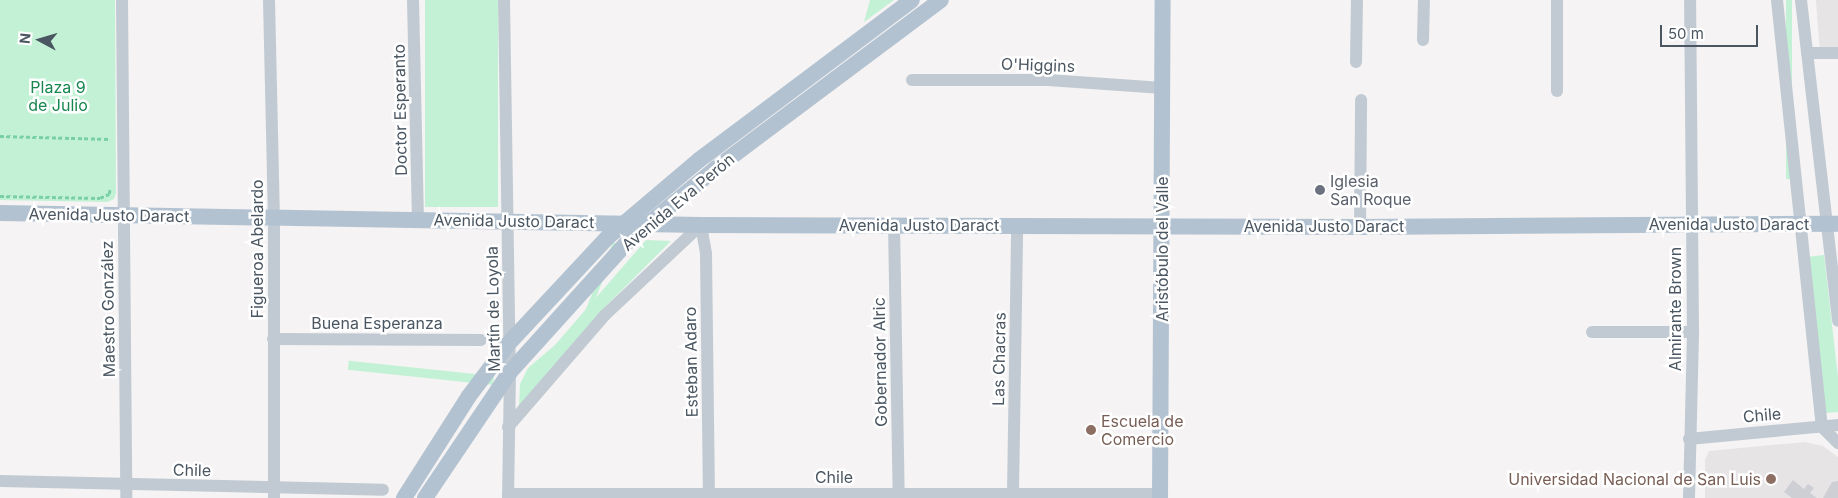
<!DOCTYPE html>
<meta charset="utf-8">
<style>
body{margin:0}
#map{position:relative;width:1838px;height:498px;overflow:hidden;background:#f5f3f3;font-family:Inter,sans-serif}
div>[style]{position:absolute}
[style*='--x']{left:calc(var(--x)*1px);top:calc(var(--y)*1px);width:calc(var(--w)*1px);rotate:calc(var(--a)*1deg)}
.education>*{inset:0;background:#e6e4e5}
.green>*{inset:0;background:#c3f1d5;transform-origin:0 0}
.building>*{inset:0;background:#cdcfd5}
.path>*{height:2.5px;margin-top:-1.25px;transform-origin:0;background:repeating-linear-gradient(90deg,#7ad0a6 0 4px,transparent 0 6.5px)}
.minor>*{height:12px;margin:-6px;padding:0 6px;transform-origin:6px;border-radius:6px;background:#c1cad2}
.major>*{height:16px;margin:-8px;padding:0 8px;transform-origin:8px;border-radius:8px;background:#b3c2d1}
.dots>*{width:14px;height:14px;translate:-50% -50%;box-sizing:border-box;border:2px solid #fff;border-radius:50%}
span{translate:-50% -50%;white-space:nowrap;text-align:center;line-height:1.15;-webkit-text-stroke:5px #fff;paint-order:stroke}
.street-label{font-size:16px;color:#4a5661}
.park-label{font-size:16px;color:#17864f}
.worship-label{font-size:16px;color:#5b616d}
.left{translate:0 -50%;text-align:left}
.education-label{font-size:16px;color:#785e54}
.right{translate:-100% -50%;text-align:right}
.north{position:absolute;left:15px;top:15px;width:50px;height:50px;-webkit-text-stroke:4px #fff;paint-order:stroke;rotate:276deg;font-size:14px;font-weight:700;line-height:20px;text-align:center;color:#4a5661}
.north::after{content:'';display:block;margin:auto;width:18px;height:22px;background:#4a5661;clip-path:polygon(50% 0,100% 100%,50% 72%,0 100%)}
.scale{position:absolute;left:1660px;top:25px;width:98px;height:22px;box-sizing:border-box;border:2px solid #4a5661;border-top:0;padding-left:6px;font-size:15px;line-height:18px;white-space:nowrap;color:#4a5661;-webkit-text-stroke:4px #fff;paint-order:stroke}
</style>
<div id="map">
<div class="education">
<i style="clip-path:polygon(1816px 0,1838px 0,1838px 53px,1820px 53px)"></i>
<i style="clip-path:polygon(1805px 442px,1823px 446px,1838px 457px,1838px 498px,1705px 498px,1705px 460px,1709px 451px)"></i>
</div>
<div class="green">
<i style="clip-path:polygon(0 0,115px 0,116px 193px,114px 199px,107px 202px,0 200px)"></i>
<i style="left:425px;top:0;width:73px;height:207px"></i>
<i style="clip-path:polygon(870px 0,894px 0,864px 22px)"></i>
<i style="left:1786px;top:0;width:6px;height:179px"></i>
<i style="clip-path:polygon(646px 240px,671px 241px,608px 304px,519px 407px,520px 384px,528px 368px,555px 345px)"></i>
<i style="left:613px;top:242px;width:5px;height:134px;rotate:22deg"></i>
<i style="clip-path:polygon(1824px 255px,1838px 377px,1838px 412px,1826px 413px,1807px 257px)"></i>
<i style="left:494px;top:376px;width:9px;height:146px;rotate:96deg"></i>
</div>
<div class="building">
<i style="clip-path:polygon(1793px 480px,1804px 489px,1808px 484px,1814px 488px,1810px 493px,1817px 498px,1792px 498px,1784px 492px)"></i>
<i style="clip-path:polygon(1838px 481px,1838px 498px,1823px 498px,1832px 482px)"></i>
</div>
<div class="path">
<i style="--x:0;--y:136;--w:110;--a:1.6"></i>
<i style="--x:0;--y:196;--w:100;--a:1.1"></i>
<i style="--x:100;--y:198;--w:10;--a:-24"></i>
<i style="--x:109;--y:194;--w:5;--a:-79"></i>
</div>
<div class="minor">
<i style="--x:122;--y:0;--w:498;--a:89.5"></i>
<i style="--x:269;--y:0;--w:219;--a:88.7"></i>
<i style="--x:274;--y:219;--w:279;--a:90"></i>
<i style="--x:413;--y:0;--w:220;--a:88.7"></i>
<i style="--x:504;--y:0;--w:372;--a:89.1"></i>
<i style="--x:510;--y:372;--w:126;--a:90.9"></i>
<i style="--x:1557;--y:0;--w:91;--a:90"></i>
<i style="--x:1777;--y:0;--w:429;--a:84"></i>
<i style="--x:1822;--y:427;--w:23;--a:45"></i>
<i style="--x:1801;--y:0;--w:323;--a:83.4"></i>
<i style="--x:1423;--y:40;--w:40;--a:-88.6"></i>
<i style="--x:1807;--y:53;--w:31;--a:0"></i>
<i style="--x:1356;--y:62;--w:62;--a:-89.1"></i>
<i style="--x:912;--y:80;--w:136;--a:0"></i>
<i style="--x:1048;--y:80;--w:115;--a:4"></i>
<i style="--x:894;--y:225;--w:273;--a:89"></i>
<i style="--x:1360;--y:227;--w:127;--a:-89.5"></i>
<i style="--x:1592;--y:332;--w:101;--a:0"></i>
<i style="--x:273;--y:339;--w:208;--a:0.3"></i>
<i style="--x:508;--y:427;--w:147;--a:-49.1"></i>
<i style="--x:604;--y:316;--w:133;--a:-43.2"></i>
<i style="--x:701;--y:225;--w:29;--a:80"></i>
<i style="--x:706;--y:254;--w:244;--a:89.3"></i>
<i style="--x:1689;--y:439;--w:150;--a:-5.4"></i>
<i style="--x:0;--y:481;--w:383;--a:1.3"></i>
<i style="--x:1013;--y:493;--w:268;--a:-89.1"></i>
<i style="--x:508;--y:494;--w:652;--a:0"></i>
<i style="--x:1689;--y:498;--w:166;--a:-88.6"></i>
<i style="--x:1693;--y:332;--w:332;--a:-90.5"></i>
</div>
<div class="major">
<i style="--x:0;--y:213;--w:701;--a:0.98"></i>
<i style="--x:701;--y:225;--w:659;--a:0.17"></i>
<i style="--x:1360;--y:227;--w:478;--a:-0.4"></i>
<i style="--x:404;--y:498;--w:121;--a:-57.5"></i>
<i style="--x:469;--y:396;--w:66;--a:-53"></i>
<i style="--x:509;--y:343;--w:145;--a:-47"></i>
<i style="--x:608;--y:237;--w:119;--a:-40.2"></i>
<i style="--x:699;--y:160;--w:266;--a:-36.9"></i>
<i style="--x:425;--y:498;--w:152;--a:-56"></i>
<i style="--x:510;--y:372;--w:181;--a:-47.9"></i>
<i style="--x:631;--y:238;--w:109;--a:-39.4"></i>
<i style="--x:715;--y:169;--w:282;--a:-36.8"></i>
<i style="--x:1160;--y:498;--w:498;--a:-89.7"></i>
</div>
<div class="dots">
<i style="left:1320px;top:190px;background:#6b7280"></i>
<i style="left:1091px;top:430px;background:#8d6e63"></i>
<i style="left:1771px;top:479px;background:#8d6e63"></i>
</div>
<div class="street-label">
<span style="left:1038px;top:65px;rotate:2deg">O'Higgins</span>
<span style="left:400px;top:110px;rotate:-91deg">Doctor Esperanto</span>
<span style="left:678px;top:202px;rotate:-40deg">Avenida Eva Perón</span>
<span style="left:109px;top:215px;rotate:1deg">Avenida Justo Daract</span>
<span style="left:514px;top:221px;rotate:1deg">Avenida Justo Daract</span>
<span style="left:1729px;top:224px">Avenida Justo Daract</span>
<span style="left:919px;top:225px">Avenida Justo Daract</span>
<span style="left:1324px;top:226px">Avenida Justo Daract</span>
<span style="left:257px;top:249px;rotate:-90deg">Figueroa Abelardo</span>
<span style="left:1162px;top:249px;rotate:-90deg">Aristóbulo del Valle</span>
<span style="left:108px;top:309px;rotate:-91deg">Maestro González</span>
<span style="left:493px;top:309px;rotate:-91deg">Martín de Loyola</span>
<span style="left:1675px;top:309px;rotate:-90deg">Almirante Brown</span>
<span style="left:377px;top:323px">Buena Esperanza</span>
<span style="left:999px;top:359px;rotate:-89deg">Las Chacras</span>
<span style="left:691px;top:362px;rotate:-91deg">Esteban Adaro</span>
<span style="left:880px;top:362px;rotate:-91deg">Gobernador Alric</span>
<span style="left:1762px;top:415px;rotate:-5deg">Chile</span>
<span style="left:192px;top:470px;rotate:1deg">Chile</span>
<span style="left:834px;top:477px">Chile</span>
</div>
<div class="park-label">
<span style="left:58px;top:96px">Plaza 9<br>de Julio</span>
</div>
<div class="worship-label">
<span class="left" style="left:1330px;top:190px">Iglesia<br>San Roque</span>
</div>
<div class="education-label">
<span class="left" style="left:1101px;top:430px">Escuela de<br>Comercio</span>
<span class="right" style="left:1761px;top:479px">Universidad Nacional de San Luis</span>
</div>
<div class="north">N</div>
<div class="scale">50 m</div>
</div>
